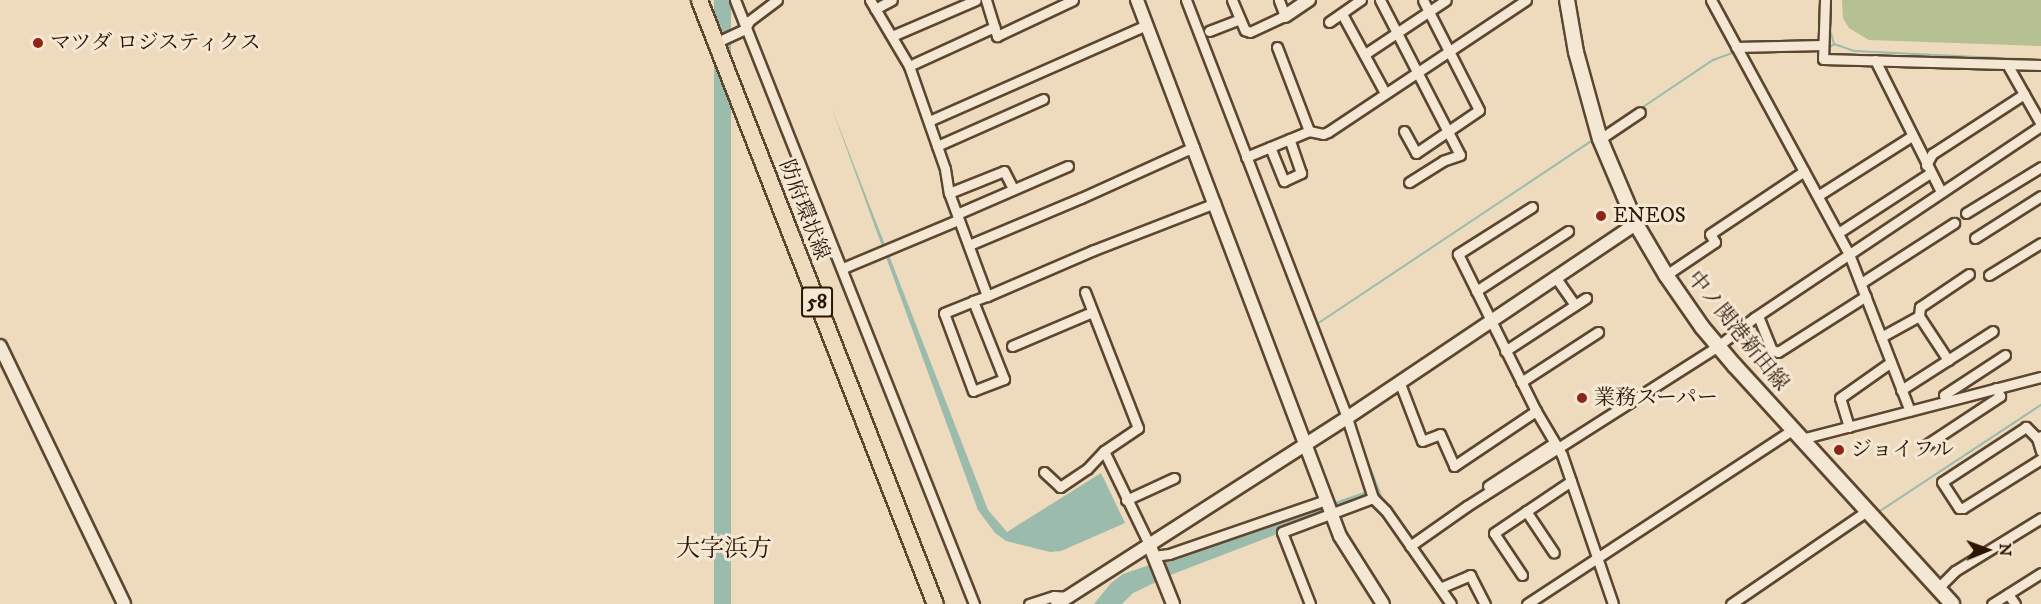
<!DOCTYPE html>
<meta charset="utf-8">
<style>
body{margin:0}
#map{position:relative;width:2041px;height:604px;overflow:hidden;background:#eedabd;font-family:"IM FELL DW Pica","Noto Serif JP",serif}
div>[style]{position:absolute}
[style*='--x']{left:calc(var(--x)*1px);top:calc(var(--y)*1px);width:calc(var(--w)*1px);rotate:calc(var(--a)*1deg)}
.green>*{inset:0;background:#b5c093}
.water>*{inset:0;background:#9bbbac;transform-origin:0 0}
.stream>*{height:2px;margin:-1px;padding:0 1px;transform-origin:1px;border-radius:1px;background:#9bbbac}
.roads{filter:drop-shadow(2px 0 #5c462f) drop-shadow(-2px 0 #5c462f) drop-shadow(0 2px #5c462f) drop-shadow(0 -2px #5c462f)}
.minor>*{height:9px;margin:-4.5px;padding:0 4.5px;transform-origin:4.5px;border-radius:4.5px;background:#f4e7d4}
.tertiary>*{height:12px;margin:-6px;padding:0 6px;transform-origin:6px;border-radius:6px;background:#f4e7d4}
.secondary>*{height:14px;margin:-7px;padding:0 7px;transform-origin:7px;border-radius:7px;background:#f4e7d4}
.primary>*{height:15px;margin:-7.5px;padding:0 7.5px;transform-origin:7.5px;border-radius:7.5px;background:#eedabd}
.dots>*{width:16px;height:16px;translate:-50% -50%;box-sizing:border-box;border:3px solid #f4e7d4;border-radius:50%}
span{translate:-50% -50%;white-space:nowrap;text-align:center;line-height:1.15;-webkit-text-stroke:6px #f4e7d4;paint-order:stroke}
.shield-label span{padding:2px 4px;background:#f4e7d4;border:2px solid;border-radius:4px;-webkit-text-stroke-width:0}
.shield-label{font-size:20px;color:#2b1500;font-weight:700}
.poi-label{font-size:21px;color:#2b1500}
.left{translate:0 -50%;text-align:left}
.street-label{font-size:21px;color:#2b1500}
.quarter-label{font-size:24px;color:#2b1500}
.north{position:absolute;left:1957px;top:520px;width:60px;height:60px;-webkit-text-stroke:4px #f4e7d4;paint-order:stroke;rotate:89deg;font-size:16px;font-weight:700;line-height:24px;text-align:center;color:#2b1500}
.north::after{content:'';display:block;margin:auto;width:21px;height:27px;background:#2b1500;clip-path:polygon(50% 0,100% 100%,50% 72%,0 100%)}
</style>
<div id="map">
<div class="green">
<i style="clip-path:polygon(1842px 0,2041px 0,2041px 46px,1869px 40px,1849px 28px,1843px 18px)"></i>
</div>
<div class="water">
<i style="left:714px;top:0;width:17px;height:648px"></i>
<i style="clip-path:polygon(831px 106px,988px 510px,1007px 532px,1101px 473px,1125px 523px,1061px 551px,1050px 552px,1006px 541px,995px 533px,978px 510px)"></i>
<i style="clip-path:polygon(1367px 491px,1371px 498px,1173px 574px,1133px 593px,1122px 604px,1094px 604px,1111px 583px,1123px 574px)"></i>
</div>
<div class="stream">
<i style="--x:1831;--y:0;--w:30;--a:92"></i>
<i style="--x:1830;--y:30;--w:15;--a:74"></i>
<i style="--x:1834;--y:44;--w:21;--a:19"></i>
<i style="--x:1854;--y:51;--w:187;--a:2.8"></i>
<i style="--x:1765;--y:51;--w:54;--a:0"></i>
<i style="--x:1825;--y:51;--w:11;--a:-38"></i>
<i style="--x:1640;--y:109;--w:88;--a:-33.9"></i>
<i style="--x:1713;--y:60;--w:23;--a:-20"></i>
<i style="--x:1310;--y:310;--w:18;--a:68"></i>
<i style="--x:1317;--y:324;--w:329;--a:-33.7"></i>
<i style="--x:1359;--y:440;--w:66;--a:68.5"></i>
<i style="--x:1880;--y:511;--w:193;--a:-33.4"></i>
<i style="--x:1739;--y:604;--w:149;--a:-33.3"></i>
</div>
<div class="roads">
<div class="minor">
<i style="--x:735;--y:0;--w:650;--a:68.41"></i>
<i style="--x:870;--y:0;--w:77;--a:59.4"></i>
<i style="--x:909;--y:66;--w:109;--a:70.7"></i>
<i style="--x:945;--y:169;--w:24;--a:81"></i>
<i style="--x:949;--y:193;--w:110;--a:69.7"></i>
<i style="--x:986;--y:0;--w:38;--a:73"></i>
<i style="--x:997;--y:36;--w:84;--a:-25.3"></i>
<i style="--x:1186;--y:0;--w:448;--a:68.9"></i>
<i style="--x:1347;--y:418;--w:84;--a:72"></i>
<i style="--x:1373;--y:498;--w:18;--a:45"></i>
<i style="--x:1386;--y:511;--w:113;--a:55"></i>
<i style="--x:1232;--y:0;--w:33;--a:67"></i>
<i style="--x:1245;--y:30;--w:5;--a:22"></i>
<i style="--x:1250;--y:32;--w:38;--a:-25"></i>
<i style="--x:1285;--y:16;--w:17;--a:-111"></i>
<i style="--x:1380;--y:0;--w:174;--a:62.7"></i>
<i style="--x:1460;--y:155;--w:18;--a:161"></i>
<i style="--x:1443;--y:161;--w:40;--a:148"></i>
<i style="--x:1711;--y:0;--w:289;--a:61.5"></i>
<i style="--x:1849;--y:254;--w:168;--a:68.8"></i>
<i style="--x:1825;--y:0;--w:59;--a:91.9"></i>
<i style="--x:1823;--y:59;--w:218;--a:1.6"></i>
<i style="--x:875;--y:9;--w:19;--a:-28"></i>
<i style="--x:1342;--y:14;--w:90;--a:61.4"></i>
<i style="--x:1329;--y:22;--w:39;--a:-35"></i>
<i style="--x:1209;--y:31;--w:33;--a:-21"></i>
<i style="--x:892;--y:36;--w:91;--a:-23.2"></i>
<i style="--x:715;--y:43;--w:33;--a:-25"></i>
<i style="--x:745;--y:29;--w:9;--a:-63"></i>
<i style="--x:749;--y:21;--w:35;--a:-37"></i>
<i style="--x:1277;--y:47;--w:90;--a:69.1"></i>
<i style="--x:1736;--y:47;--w:87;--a:-1.3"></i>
<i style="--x:1365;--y:54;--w:97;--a:-33.7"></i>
<i style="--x:1875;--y:60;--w:148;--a:63.4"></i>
<i style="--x:2007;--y:64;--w:69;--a:60.5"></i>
<i style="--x:909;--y:66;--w:94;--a:-24.6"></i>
<i style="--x:929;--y:121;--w:238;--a:-23.8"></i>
<i style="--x:1404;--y:131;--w:25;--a:61"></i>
<i style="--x:1416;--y:153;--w:76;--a:-34.3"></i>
<i style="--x:1479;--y:110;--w:123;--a:-117"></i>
<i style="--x:1600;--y:139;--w:48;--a:-34"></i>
<i style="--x:937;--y:146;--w:116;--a:-23.9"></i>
<i style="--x:1270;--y:147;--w:37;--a:68"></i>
<i style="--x:1284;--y:181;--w:19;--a:-25"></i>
<i style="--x:1301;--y:173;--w:36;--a:-109"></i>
<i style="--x:1246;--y:157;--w:68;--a:-22.4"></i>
<i style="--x:1309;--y:131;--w:14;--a:12"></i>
<i style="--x:1323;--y:134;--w:5;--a:-22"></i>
<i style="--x:1328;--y:132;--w:238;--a:-33.7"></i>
<i style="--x:1926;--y:165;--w:13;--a:-61"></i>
<i style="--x:1932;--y:154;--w:110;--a:-33.1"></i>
<i style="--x:949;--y:193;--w:59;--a:-21.8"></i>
<i style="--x:1004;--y:171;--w:20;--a:63"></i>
<i style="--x:1819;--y:195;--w:110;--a:-32.4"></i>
<i style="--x:1532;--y:207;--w:88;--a:147.6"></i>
<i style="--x:1458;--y:254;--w:175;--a:63.6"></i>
<i style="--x:1536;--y:411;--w:51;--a:59.4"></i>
<i style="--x:1562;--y:455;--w:157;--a:71.1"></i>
<i style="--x:1966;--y:213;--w:88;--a:-31.5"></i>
<i style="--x:957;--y:214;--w:121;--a:-23.4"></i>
<i style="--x:1838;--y:233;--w:110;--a:-33.1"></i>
<i style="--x:1975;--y:238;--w:78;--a:-32.5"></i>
<i style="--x:969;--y:245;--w:121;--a:-22.8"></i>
<i style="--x:1081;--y:198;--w:124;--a:-24.3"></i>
<i style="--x:843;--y:268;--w:125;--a:-22.7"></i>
<i style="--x:1666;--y:275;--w:59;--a:-34"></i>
<i style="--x:1715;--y:242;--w:9;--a:-122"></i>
<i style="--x:1710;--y:234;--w:113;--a:-33.8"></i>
<i style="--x:1989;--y:275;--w:61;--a:-31.6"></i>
<i style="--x:1556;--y:278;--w:33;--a:55"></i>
<i style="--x:1861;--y:283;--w:111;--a:-32.8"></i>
<i style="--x:1476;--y:291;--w:110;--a:-33.1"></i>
<i style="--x:973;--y:301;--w:84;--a:68.3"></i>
<i style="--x:1004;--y:379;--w:33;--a:159"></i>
<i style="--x:973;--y:391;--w:83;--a:-110.4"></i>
<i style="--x:944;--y:313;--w:31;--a:-22"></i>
<i style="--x:973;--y:301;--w:15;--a:-20"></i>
<i style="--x:987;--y:296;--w:116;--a:-23.3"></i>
<i style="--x:1094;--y:250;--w:130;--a:-21.2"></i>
<i style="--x:1758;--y:316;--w:37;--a:68"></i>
<i style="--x:1772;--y:350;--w:6;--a:18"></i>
<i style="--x:1778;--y:352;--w:104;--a:-32.5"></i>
<i style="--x:1919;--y:316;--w:53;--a:56.6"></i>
<i style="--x:1881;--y:337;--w:43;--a:-28.9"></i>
<i style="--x:1919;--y:316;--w:9;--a:-84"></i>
<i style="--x:1920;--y:307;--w:59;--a:-34"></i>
<i style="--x:1012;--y:346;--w:87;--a:-23"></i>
<i style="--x:1505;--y:351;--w:97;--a:-33.2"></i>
<i style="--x:1399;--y:381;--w:64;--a:69"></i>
<i style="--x:1422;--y:441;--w:19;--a:-21"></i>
<i style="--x:1440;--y:434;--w:35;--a:66"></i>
<i style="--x:1454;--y:466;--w:99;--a:-33.9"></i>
<i style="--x:1521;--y:382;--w:92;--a:-33"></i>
<i style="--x:1901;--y:390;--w:109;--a:-32.7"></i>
<i style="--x:1946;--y:401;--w:6;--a:-108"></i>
<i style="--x:1944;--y:395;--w:73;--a:-33.3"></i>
<i style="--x:1849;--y:427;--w:30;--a:-107"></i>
<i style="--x:1840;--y:398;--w:62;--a:-35.2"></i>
<i style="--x:2041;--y:436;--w:4;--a:153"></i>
<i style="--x:2037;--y:438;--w:14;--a:73"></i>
<i style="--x:2037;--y:438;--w:16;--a:-135"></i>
<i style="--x:2026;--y:427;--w:100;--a:146.8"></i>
<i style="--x:1942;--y:482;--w:31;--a:57"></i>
<i style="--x:1959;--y:508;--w:4;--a:0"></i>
<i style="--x:1963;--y:508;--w:92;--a:-32.1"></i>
<i style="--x:1801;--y:439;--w:248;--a:-14.5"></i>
<i style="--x:1926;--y:445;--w:89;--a:-33.5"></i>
<i style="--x:2000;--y:396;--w:9;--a:-117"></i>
<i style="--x:1104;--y:451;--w:103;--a:64.2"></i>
<i style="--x:1044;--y:472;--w:22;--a:43"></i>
<i style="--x:1060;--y:487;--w:32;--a:-34"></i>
<i style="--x:1087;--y:469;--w:25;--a:-47"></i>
<i style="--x:1104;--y:451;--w:41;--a:-34.1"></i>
<i style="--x:1138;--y:428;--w:146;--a:-111.3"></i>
<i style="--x:1488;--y:486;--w:79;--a:-33.1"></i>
<i style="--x:1126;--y:500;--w:53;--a:-24.6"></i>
<i style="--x:1526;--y:511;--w:50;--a:56.3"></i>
<i style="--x:1410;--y:546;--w:70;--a:-35.1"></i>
<i style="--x:1467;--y:506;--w:298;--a:-32.5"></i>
<i style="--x:1718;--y:346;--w:46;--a:-37.9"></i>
<i style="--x:1754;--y:318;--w:345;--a:-33.8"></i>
<i style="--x:1153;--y:556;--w:16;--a:-7"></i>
<i style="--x:1169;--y:554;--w:166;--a:-19"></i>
<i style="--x:1522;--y:575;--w:50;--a:-123.7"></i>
<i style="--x:1494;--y:533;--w:93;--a:-34"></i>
<i style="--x:1440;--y:588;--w:33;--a:-23"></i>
<i style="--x:1470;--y:575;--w:33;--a:63"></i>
<i style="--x:1938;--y:588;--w:24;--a:-45"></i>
<i style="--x:1955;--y:571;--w:101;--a:-31.6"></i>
<i style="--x:2008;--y:594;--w:12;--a:55"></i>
<i style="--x:1029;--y:604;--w:26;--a:-18"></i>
<i style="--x:1054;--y:596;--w:15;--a:4"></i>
<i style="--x:1310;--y:604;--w:77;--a:-111.3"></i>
<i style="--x:1282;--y:532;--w:97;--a:-20.5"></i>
<i style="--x:1527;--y:604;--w:318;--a:-33.3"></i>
<i style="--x:1731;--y:604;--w:165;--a:-34.4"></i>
<i style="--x:1992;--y:604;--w:58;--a:-32.3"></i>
</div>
<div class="tertiary">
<i style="--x:1137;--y:0;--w:573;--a:69.26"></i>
<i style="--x:1340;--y:536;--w:80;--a:57.7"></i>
<i style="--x:1285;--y:16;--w:29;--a:-34"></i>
<i style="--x:0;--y:346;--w:286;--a:64.3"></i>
<i style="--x:1149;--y:544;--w:65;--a:68.2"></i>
<i style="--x:1057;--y:604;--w:345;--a:-32.7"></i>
<i style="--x:1347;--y:418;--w:348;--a:-33.9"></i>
</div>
<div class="secondary">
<i style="--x:1567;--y:0;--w:53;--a:80.2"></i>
<i style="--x:1576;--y:52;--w:90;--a:74.6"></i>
<i style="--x:1600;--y:139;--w:92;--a:67"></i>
<i style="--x:1636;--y:224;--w:59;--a:59.5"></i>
<i style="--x:1666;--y:275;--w:63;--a:55.3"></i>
<i style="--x:1702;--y:327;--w:51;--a:49.8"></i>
<i style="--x:1735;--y:366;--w:322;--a:47.6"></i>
</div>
<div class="primary">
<i style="--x:699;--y:0;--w:648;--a:68.66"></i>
</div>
</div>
<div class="dots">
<i style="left:38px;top:43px;background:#8f2418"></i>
<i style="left:1601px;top:216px;background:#8f2418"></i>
<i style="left:1582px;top:398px;background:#8f2418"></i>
<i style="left:1839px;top:450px;background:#8f2418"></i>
</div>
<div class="shield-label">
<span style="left:817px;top:302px">58</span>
</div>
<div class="poi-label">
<span class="left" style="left:50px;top:43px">マツダ ロジスティクス</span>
<span class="left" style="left:1613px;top:216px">ENEOS</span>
<span class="left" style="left:1594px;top:398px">業務スーパー</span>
<span class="left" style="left:1851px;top:450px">ジョイフル</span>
</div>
<div class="street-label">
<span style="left:804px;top:210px;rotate:69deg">防府環状線</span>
<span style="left:1738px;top:331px;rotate:51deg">中ノ関港新田線</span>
</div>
<div class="quarter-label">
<span style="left:724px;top:550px">大字浜方</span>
</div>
<div class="north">N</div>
</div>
